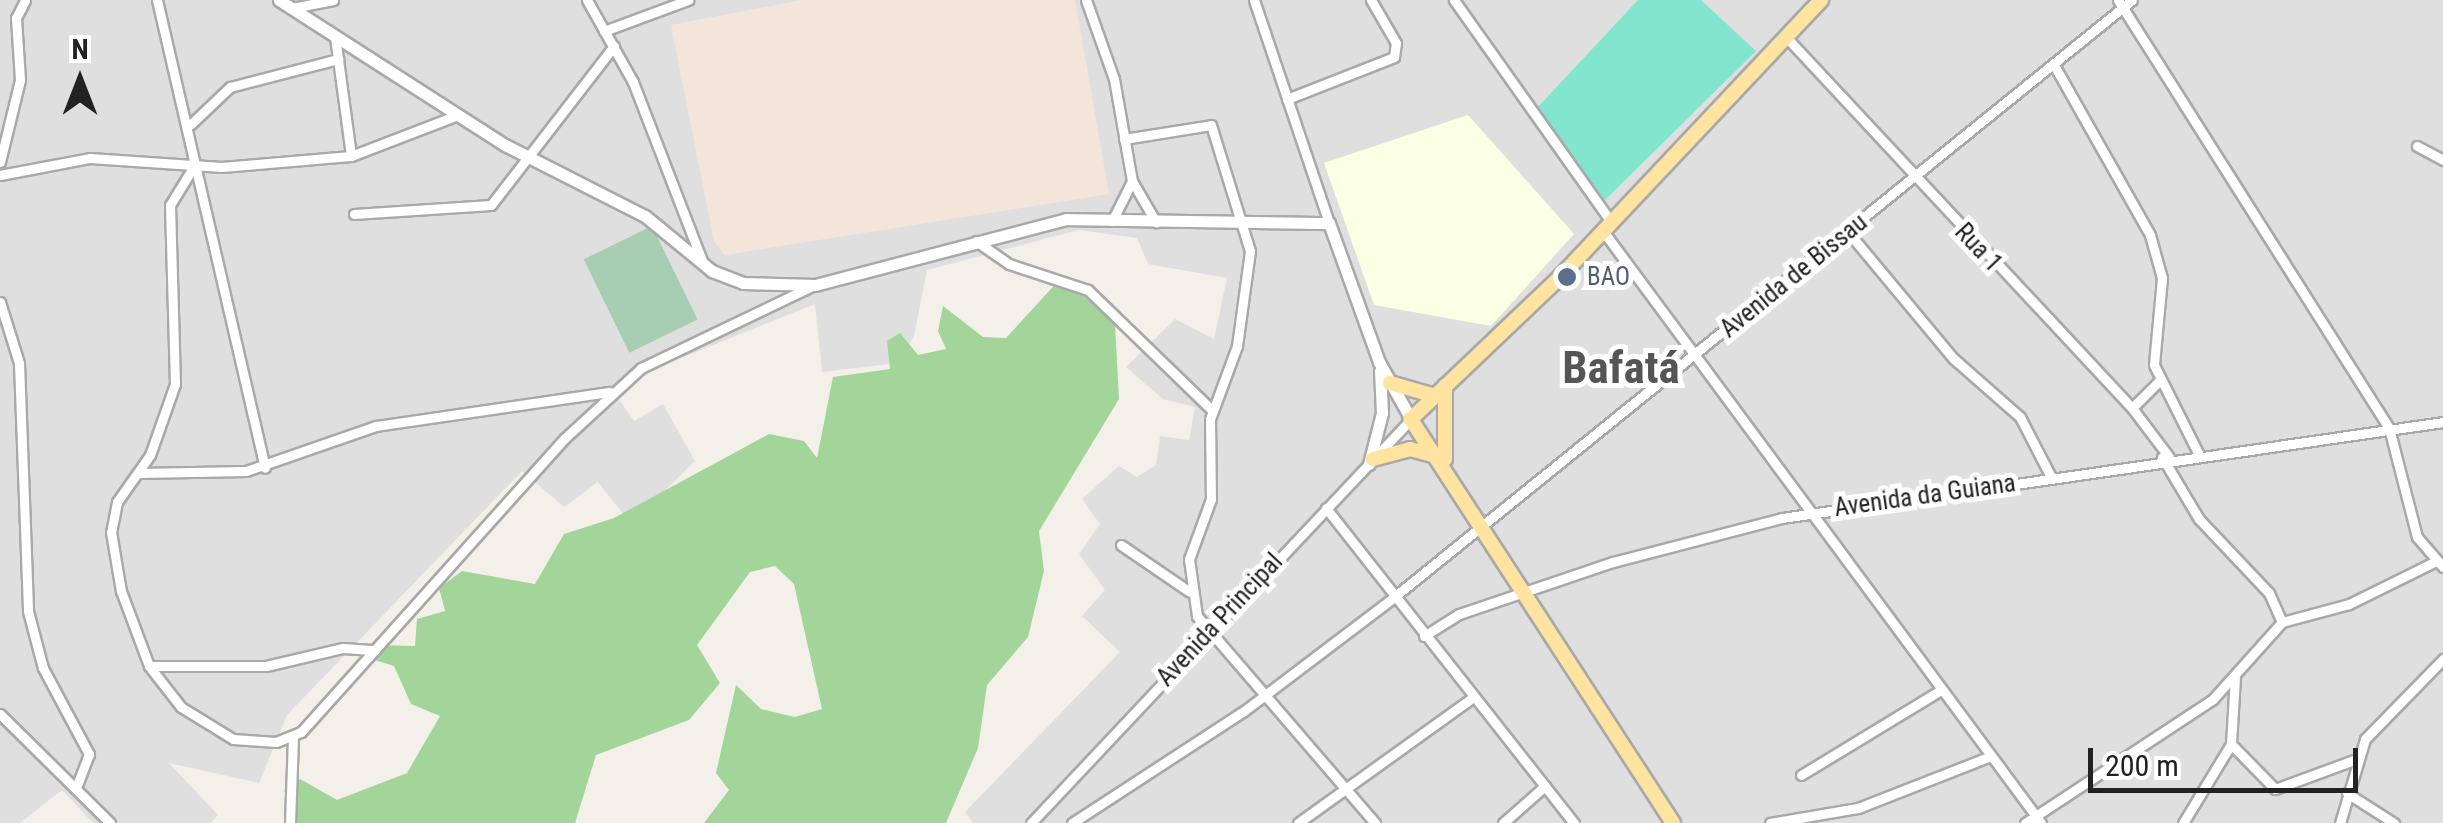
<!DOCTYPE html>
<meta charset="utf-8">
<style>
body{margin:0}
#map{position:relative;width:2443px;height:823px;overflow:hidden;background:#f2f0e8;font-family:"Roboto Condensed",sans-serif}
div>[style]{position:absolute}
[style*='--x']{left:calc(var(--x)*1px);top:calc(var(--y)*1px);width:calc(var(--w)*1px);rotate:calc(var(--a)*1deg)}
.residential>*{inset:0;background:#e0dfdf}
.education>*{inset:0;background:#fbffe4}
.military>*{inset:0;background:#f4e5db}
.forest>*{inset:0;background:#a3d49a}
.cemetery>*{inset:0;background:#a7cdb2;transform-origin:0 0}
.pitch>*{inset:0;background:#82e5cd}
.roads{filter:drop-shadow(2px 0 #a9a9a9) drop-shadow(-2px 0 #a9a9a9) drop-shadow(0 2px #a9a9a9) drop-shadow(0 -2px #a9a9a9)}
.minor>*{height:9px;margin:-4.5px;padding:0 4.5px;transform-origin:4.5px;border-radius:4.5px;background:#fff}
.tertiary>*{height:11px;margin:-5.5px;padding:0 5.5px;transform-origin:5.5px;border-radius:5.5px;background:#fff}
.primary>*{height:14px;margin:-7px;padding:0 7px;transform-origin:7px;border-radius:7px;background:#ffe3a0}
.dots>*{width:28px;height:28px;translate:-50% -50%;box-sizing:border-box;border:5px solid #fff;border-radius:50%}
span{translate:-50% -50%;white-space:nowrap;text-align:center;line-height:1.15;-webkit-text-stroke:10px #fff;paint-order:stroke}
.street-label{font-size:25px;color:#222}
.service-label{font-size:25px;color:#4e5e75}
.left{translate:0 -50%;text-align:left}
.town-label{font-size:45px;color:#555;font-weight:700}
.north{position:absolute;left:30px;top:30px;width:100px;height:100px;-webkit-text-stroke:8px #fff;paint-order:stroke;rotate:0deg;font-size:28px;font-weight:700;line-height:40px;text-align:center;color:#222}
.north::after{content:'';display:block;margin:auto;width:35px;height:45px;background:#222;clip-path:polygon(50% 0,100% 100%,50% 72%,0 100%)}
.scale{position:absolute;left:2088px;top:748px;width:270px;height:45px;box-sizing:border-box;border:5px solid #222;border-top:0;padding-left:12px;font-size:30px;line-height:35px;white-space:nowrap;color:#222;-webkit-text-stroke:8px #fff;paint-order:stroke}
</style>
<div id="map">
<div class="residential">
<i style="clip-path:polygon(0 0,2443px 0,2443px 823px,973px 823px,965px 812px,1120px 652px,1082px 616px,1105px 590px,1079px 554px,1100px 524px,1082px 499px,1119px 466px,1137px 477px,1156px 465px,1160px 436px,1189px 440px,1195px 407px,1163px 399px,1126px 367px,1175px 319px,1214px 339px,1227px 278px,1148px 264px,1137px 238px,1079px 230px,927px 270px,914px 336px,899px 363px,822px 372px,815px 304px,646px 372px,618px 398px,634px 421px,663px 404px,695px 461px,631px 524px,598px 482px,564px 507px,522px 471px,287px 715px,259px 783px,169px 763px,218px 815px,210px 823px,93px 823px,62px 790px,20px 823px,0 823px)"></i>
</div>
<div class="education">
<i style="clip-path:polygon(1468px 115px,1574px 234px,1491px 326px,1374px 305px,1324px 163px)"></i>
</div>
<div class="military">
<i style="clip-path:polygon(802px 0,1075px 0,1109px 194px,725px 255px,714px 241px,671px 25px)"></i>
</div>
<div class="forest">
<i style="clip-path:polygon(1062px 277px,1115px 324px,1119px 399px,1039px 531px,1044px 571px,1028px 637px,987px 685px,978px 748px,946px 823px,704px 823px,729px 790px,716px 773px,736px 685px,761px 709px,795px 717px,822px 709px,794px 584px,775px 566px,750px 572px,697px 645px,720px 683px,689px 720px,596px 755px,575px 823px,295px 823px,284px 790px,300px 779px,337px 800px,407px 773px,440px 716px,411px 704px,394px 666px,368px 658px,375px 645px,415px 646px,417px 619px,445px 611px,439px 588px,462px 571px,535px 584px,564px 534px,614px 518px,769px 434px,804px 441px,817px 458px,833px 377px,890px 369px,887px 341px,900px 333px,918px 355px,946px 349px,938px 331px,943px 306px,983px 337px,1006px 338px)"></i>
</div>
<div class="cemetery">
<i style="left:652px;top:226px;width:104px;height:76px;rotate:64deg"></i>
</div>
<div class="pitch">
<i style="clip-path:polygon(1638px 0,1701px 0,1756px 51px,1605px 200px,1536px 109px)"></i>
</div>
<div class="roads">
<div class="minor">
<i style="--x:157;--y:0;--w:480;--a:77"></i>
<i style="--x:587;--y:0;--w:94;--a:60.7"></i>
<i style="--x:633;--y:82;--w:194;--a:68.9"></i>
<i style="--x:1086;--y:0;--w:84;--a:70.5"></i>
<i style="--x:1114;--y:79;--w:104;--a:80"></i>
<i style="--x:1132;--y:181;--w:48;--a:59.7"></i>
<i style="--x:1254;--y:0;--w:235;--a:71.4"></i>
<i style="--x:1454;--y:0;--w:272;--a:54.7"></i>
<i style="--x:2118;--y:0;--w:507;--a:57.66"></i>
<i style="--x:2389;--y:428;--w:113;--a:75.6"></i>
<i style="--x:2417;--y:537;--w:40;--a:49"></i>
<i style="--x:292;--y:8;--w:42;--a:-11"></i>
<i style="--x:604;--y:31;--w:90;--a:-20.3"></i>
<i style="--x:335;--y:37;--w:120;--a:82.3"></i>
<i style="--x:1787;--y:38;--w:506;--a:47"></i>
<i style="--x:2132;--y:408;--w:61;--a:52.9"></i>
<i style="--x:2054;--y:65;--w:195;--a:60.5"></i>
<i style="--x:2150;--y:235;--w:45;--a:74.4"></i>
<i style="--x:2162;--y:278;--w:87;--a:95.3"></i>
<i style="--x:2154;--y:365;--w:98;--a:63.4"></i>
<i style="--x:1287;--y:99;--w:115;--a:-21.4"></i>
<i style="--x:1394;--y:57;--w:14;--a:-82"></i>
<i style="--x:1396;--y:43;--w:50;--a:-120.2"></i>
<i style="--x:191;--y:124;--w:54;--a:-43.5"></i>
<i style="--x:230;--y:87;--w:112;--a:-14.5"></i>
<i style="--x:1124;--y:139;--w:88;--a:-9.1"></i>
<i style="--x:1211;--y:125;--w:132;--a:72.8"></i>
<i style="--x:1250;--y:251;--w:96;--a:97.8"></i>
<i style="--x:1237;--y:346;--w:78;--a:110.3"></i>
<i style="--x:1210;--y:419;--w:80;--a:89.3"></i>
<i style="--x:1211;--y:499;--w:64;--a:110.1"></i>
<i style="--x:1189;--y:559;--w:58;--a:82"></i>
<i style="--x:1197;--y:616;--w:273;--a:49.3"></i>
<i style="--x:2417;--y:146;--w:30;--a:28"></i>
<i style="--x:0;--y:162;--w:84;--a:-76.3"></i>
<i style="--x:20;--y:80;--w:62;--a:-93.7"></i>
<i style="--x:16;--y:18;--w:20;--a:-63"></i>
<i style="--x:194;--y:166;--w:46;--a:121.6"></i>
<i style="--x:170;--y:205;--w:179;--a:88.4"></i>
<i style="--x:175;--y:384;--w:75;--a:109.4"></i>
<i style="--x:150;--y:455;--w:57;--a:125.1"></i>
<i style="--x:117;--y:502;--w:31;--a:101"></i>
<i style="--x:111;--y:532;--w:60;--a:80.4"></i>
<i style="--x:121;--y:591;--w:80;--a:69.5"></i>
<i style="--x:149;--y:666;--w:52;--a:52"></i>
<i style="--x:181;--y:707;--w:61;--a:31.6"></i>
<i style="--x:233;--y:739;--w:43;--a:4"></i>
<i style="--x:276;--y:742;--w:27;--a:-22"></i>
<i style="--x:301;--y:732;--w:395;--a:-48.1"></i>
<i style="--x:565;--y:438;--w:103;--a:-42.6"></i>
<i style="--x:641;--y:368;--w:190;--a:-25.6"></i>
<i style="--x:0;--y:175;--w:92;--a:-10.7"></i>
<i style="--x:90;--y:158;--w:132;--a:3.9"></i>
<i style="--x:222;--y:167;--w:129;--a:-4.9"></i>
<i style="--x:351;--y:156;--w:115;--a:-21"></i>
<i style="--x:354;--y:214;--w:137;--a:-3.8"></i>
<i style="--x:491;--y:205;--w:201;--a:-52.3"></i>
<i style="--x:1112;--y:221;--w:45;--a:-63.4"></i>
<i style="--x:1603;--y:231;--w:736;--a:53.5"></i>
<i style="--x:1848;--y:232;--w:165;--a:50.2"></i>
<i style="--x:1954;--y:359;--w:88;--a:41.3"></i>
<i style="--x:2020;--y:417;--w:68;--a:62.7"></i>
<i style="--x:976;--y:241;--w:40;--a:34.9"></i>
<i style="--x:1009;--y:264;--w:83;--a:18.2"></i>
<i style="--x:1088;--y:290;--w:173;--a:44.1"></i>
<i style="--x:0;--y:302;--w:64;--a:72.7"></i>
<i style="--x:19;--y:363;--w:248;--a:87.9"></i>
<i style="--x:28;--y:611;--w:59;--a:75.3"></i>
<i style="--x:43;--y:668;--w:98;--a:61.9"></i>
<i style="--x:89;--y:754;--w:36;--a:111"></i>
<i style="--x:2132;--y:408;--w:37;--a:-45"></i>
<i style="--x:2162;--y:457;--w:72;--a:59.2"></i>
<i style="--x:2199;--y:519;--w:102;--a:46.6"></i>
<i style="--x:2269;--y:593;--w:32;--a:66"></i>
<i style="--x:139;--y:473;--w:107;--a:-1.1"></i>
<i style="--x:246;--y:471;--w:138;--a:-19.1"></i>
<i style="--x:376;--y:426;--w:236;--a:-8.3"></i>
<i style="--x:1326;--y:508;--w:401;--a:51.8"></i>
<i style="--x:1121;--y:545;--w:83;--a:34.3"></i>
<i style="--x:1424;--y:636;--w:41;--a:-32.2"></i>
<i style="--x:1459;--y:614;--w:163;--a:-18.7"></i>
<i style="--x:1613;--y:562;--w:175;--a:-14.6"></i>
<i style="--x:1782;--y:518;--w:668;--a:-8.26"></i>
<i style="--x:149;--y:666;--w:117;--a:0"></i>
<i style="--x:266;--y:666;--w:79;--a:-13.2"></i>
<i style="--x:343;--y:648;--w:32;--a:4"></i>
<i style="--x:0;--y:714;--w:155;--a:44.7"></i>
<i style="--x:2231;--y:744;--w:63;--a:45.6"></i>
<i style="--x:2275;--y:789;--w:84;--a:-20.2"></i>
<i style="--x:1801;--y:775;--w:164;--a:-31.3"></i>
<i style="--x:2347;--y:793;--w:56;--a:32.6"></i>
<i style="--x:290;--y:823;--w:85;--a:-88"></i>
<i style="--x:1031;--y:823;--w:555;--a:-46.75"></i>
<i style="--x:1072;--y:823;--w:205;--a:-33.1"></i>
<i style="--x:1244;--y:711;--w:188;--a:-37.2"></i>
<i style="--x:1394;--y:597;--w:949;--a:-38.97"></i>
<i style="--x:1298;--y:823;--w:214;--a:-35.7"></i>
<i style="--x:1503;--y:823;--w:56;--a:-41.4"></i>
<i style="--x:1770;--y:823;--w:89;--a:-9.7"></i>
<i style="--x:1858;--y:808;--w:143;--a:-21.4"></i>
<i style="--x:2025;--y:823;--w:225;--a:-33.4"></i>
<i style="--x:2213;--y:699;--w:103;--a:-48.1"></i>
<i style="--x:2282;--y:622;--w:69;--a:-15"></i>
<i style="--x:2349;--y:604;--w:95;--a:-26.3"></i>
<i style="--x:2183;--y:823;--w:92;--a:-58.7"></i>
<i style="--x:2231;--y:744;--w:67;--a:-86.6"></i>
<i style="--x:2340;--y:823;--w:88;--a:-73.4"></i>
<i style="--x:2365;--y:739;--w:112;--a:-45.7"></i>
</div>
<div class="tertiary">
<i style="--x:279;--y:0;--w:269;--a:32.7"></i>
<i style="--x:505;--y:145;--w:157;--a:26.9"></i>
<i style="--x:645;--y:216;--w:87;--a:39.4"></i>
<i style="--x:712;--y:271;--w:33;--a:21"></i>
<i style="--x:743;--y:283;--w:72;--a:1.6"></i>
<i style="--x:815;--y:285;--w:260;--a:-14.7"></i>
<i style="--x:1066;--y:219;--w:263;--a:0.9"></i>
<i style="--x:1329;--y:223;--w:148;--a:70.2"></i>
<i style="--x:1379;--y:362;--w:65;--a:60.7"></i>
<i style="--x:1369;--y:464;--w:53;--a:-75.7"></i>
<i style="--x:1382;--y:413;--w:42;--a:-92.7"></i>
</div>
<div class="primary">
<i style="--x:1390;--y:383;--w:47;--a:16.1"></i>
<i style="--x:1445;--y:386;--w:73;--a:90"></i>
<i style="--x:1373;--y:459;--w:38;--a:-15"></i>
<i style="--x:1410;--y:449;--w:30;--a:15"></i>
<i style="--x:1673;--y:823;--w:482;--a:-123"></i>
<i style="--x:1411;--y:419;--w:206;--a:-43.6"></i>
<i style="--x:1560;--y:277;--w:381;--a:-46.7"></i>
</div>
</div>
<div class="dots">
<i style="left:1567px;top:277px;background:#5c6f8a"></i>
</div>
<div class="street-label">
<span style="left:1978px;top:248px;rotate:47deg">Rua 1</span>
<span style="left:1794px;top:276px;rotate:-39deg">Avenida de Bissau</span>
<span style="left:1925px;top:496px;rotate:-8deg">Avenida da Guiana</span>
<span style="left:1220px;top:620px;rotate:-47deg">Avenida Principal</span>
</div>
<div class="service-label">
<span class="left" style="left:1587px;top:277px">BAO</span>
</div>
<div class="town-label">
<span style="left:1621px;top:368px">Bafatá</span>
</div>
<div class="north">N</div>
<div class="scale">200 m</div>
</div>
